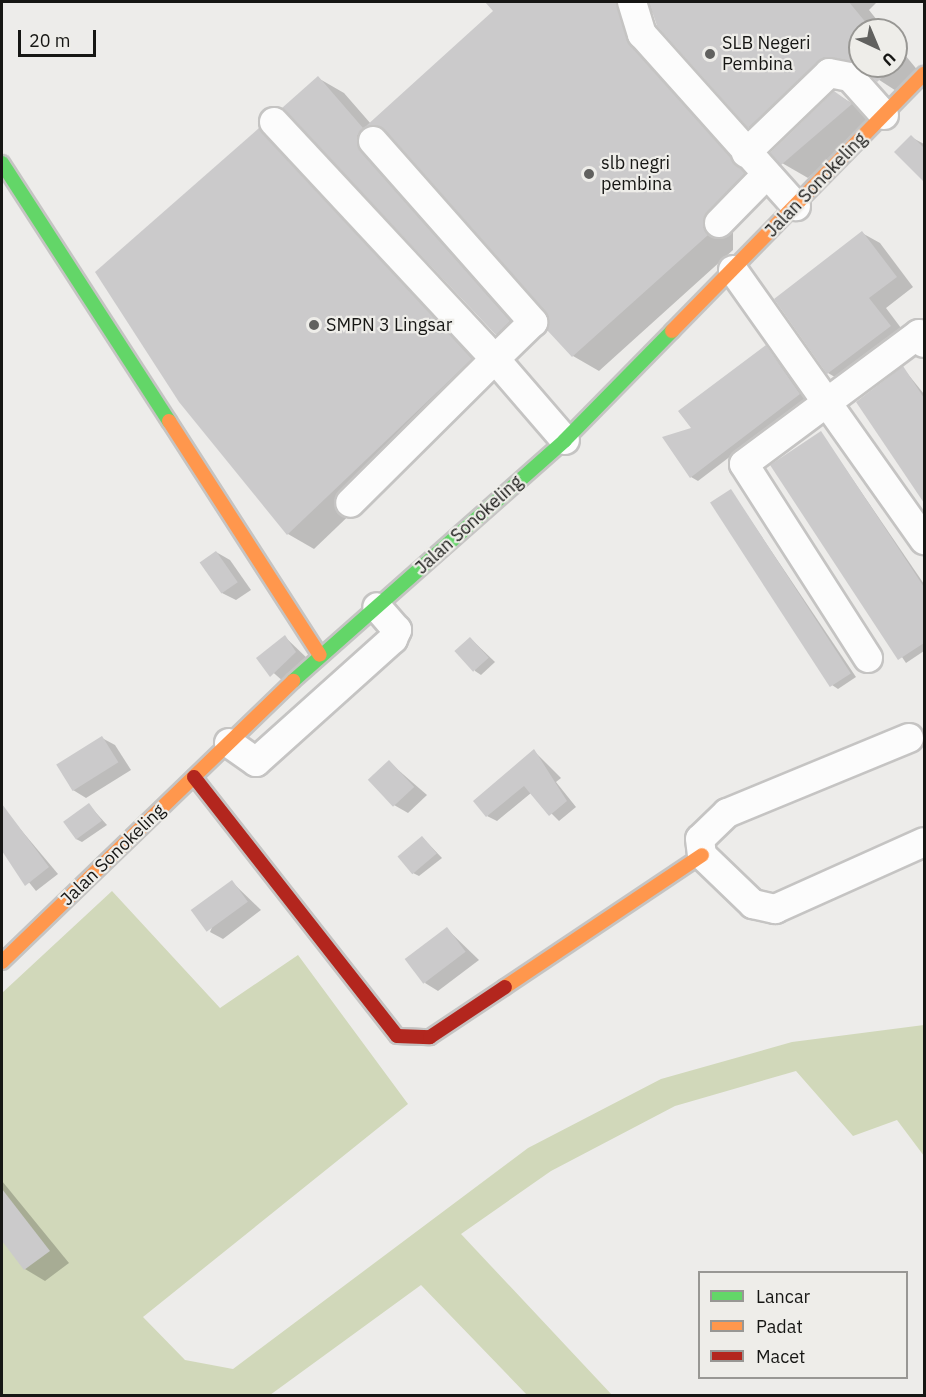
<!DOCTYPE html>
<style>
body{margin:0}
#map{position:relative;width:926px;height:1397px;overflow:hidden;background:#edecea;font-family:"IBM Plex Sans",sans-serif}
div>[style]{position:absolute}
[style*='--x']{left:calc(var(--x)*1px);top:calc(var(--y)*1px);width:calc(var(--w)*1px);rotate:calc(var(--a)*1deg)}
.green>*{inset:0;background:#d1d8ba}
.shadow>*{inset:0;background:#0003}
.building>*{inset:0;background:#cbcacb;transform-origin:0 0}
.roads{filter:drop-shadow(2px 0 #c5c4c3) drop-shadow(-2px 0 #c5c4c3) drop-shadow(0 2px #c5c4c3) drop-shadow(0 -2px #c5c4c3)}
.street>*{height:28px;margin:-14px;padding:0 14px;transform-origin:14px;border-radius:14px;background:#fcfcfc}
.fast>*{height:14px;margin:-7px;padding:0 7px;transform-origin:7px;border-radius:7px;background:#63d668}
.slow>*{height:14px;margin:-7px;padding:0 7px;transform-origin:7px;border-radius:7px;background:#ff974d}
.jam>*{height:14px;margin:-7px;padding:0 7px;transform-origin:7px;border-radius:7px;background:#b3261e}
.dots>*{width:16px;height:16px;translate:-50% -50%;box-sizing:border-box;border:3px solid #eeede9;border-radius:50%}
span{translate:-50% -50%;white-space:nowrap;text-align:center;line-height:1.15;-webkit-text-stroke:4.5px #eeede9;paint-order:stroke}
.poi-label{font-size:18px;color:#161614}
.left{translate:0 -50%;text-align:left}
.street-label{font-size:18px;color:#161614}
.frame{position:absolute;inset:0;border:3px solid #161614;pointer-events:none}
.legend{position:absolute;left:698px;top:1271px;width:210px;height:108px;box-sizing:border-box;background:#eeede9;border:2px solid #989794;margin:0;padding:8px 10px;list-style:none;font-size:18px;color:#161614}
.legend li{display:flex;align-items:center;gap:12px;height:30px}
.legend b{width:30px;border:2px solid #989794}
.north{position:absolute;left:848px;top:18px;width:60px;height:60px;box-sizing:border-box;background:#eeede9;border:2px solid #989794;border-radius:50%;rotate:136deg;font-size:16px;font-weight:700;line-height:24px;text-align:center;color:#161614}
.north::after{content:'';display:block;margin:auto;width:21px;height:27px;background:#61615f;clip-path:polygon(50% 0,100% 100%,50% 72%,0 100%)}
.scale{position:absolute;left:18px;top:30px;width:78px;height:27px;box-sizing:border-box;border:3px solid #161614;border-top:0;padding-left:8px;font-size:18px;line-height:21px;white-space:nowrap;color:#161614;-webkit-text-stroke:4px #eeede9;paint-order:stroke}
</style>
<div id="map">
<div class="green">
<i style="clip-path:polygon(112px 891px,220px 1008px,298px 955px,408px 1104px,143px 1317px,185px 1360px,233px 1369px,528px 1148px,661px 1079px,792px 1042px,924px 1025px,924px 1156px,897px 1120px,853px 1136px,796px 1071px,675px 1106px,551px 1171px,461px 1234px,612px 1395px,527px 1395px,421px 1285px,270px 1395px,2px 1396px,2px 993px)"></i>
</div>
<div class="shadow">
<i style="clip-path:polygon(487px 2px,877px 2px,869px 10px,885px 30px,860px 30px,860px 66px,896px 66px,896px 44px,924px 78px,904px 96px,870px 74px,851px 72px,775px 142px,749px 127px,646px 5px,642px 23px,770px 189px,733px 227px,733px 250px,599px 371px,573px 356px,547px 310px,398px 142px,381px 134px,535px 337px,523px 349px,497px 334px,284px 108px,318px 78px,344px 93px,371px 124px,495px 11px)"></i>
<i style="clip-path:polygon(835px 93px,877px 119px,808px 178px,782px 163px)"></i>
<i style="clip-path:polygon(259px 130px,285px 145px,497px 374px,314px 549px,288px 534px)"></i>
<i style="clip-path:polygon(911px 137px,924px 144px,924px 177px,919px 174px)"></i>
<i style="clip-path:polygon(862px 233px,880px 243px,913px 287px,886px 308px,907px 336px,845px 383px,828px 373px)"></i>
<i style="clip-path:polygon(766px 347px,807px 398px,698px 481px,691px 477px,693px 429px)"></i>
<i style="clip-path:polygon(903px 368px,924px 394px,924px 502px,858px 402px)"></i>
<i style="clip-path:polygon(821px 433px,924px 584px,924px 651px,906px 663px,772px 465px)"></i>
<i style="clip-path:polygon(731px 491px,856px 677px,838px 689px,832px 685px)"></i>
<i style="clip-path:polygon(216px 552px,230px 560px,251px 590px,236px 600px,222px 593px)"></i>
<i style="clip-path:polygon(285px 637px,309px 660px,285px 683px,258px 659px)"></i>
<i style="clip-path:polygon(471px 639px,495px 662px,481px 675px,475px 671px)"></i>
<i style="clip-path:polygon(102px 738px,115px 745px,131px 770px,86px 798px,73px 790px)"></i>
<i style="clip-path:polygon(534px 751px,561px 778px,556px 782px,576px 807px,559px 821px,531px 793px,497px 821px,487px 816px)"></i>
<i style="clip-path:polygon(389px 762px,427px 795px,408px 813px,394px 805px)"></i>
<i style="clip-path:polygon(89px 805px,107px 825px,82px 842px,76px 839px)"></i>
<i style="clip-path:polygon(11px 818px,58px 874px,36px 891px,2px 849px,2px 825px)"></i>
<i style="clip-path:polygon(422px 837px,442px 858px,419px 876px,413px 873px)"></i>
<i style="clip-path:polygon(232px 882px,261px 910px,223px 939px,210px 932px)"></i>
<i style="clip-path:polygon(447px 929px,479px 960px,438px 991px,425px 983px)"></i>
<i style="clip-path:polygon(2px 1181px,69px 1263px,45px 1281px,25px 1269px,2px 1239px)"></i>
</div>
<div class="building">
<i style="clip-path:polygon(485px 2px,616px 2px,630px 45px,745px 173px,707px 212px,703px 227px,708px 235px,572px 357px,547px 330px,545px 311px,385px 130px,365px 127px,493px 11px)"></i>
<i style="clip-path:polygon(649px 2px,849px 2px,872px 30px,860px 30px,860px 65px,824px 57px,748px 128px,657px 26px)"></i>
<i style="clip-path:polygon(862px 66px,895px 66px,877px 82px)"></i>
<i style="clip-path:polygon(318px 76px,363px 128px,357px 136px,361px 152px,510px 321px,496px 335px,282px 108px)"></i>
<i style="clip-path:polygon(834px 91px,852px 104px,781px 165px,770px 153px)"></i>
<i style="clip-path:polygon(259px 128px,472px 359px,287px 535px,179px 402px,95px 272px)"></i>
<i style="clip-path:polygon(911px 135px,924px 148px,924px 182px,894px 152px)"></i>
<i style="clip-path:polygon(862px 231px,897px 277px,869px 298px,891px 326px,827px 374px,774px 299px)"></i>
<i style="clip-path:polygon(766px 345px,800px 394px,690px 478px,662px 437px,691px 428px,678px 411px)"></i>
<i style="clip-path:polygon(903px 366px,924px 398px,924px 503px,856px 402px)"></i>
<i style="clip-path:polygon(821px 431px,924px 587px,924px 643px,898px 660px,770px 465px)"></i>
<i style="left:731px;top:489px;width:220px;height:25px;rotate:57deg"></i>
<i style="left:216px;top:551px;width:38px;height:20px;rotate:55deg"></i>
<i style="clip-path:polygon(285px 635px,296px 652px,270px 677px,256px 658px)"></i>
<i style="left:470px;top:637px;width:28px;height:21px;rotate:48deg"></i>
<i style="left:102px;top:736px;width:31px;height:54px;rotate:58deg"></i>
<i style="clip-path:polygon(534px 749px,567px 801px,549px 816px,524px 786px,486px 817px,473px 801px)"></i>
<i style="left:389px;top:760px;width:37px;height:29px;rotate:47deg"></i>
<i style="left:89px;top:803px;width:22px;height:32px;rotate:54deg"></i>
<i style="clip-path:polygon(2px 804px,49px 867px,25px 886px,2px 851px)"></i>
<i style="left:422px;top:836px;width:23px;height:32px;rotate:50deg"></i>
<i style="left:232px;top:880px;width:27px;height:51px;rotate:54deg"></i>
<i style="left:447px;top:927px;width:31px;height:53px;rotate:53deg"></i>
<i style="clip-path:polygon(2px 1189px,50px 1251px,24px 1270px,2px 1241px)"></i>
</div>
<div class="roads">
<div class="street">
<i style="--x:632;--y:2;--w:34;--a:73"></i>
<i style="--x:642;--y:34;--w:231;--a:48.2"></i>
<i style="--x:274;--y:122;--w:324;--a:47"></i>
<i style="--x:495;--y:359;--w:204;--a:135.2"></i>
<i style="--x:373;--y:141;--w:242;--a:48.5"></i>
<i style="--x:533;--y:322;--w:53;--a:135.8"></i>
<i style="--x:495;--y:359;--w:107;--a:49.2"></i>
<i style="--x:746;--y:153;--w:115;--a:-43.9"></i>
<i style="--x:829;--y:73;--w:21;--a:11"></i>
<i style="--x:850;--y:77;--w:51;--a:48.2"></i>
<i style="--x:719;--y:223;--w:67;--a:-45.6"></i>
<i style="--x:733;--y:270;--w:331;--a:54.7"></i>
<i style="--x:868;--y:658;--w:230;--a:-122.6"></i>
<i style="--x:744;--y:464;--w:218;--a:-36.6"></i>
<i style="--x:919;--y:334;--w:10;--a:61"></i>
<i style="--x:909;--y:738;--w:197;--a:157.6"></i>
<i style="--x:727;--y:813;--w:37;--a:136"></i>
<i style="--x:700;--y:839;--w:16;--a:83"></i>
<i style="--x:702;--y:855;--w:71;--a:43.9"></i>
<i style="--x:753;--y:904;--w:23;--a:13"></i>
<i style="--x:775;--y:909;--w:163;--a:-24.2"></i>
<i style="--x:229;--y:743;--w:33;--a:35"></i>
<i style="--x:256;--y:762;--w:184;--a:-41.9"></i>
<i style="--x:393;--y:639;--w:10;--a:-66"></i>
<i style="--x:397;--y:630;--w:30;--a:-131"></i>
</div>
<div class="fast">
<i style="--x:2;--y:163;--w:307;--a:57.1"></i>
<i style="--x:293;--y:681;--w:363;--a:-41.5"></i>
<i style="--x:565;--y:440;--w:153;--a:-45.5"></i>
</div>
<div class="slow">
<i style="--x:672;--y:331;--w:360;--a:-45.6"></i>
<i style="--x:169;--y:421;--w:278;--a:57.2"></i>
<i style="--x:2;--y:962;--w:405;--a:-44"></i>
<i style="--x:505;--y:987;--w:237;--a:-33.8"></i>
</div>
<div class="jam">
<i style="--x:194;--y:777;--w:329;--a:51.9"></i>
<i style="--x:397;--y:1036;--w:33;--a:2"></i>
<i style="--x:430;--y:1037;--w:90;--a:-33.7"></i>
</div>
</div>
<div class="dots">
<i style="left:710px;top:54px;background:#61615f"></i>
<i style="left:589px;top:174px;background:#61615f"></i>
<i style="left:314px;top:325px;background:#61615f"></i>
</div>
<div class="poi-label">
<span class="left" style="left:722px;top:54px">SLB Negeri<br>Pembina</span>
<span class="left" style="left:601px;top:174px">slb negri<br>pembina</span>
<span class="left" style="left:326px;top:325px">SMPN 3 Lingsar</span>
</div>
<div class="street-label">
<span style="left:816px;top:185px;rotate:-46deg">Jalan Sonokeling</span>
<span style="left:469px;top:525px;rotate:-42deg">Jalan Sonokeling</span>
<span style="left:113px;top:855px;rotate:-44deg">Jalan Sonokeling</span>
</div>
<div class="frame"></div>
<ul class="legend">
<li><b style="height:8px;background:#63d668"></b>Lancar</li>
<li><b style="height:8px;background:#ff974d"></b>Padat</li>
<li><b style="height:8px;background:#b3261e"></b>Macet</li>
</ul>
<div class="north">U</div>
<div class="scale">20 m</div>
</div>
